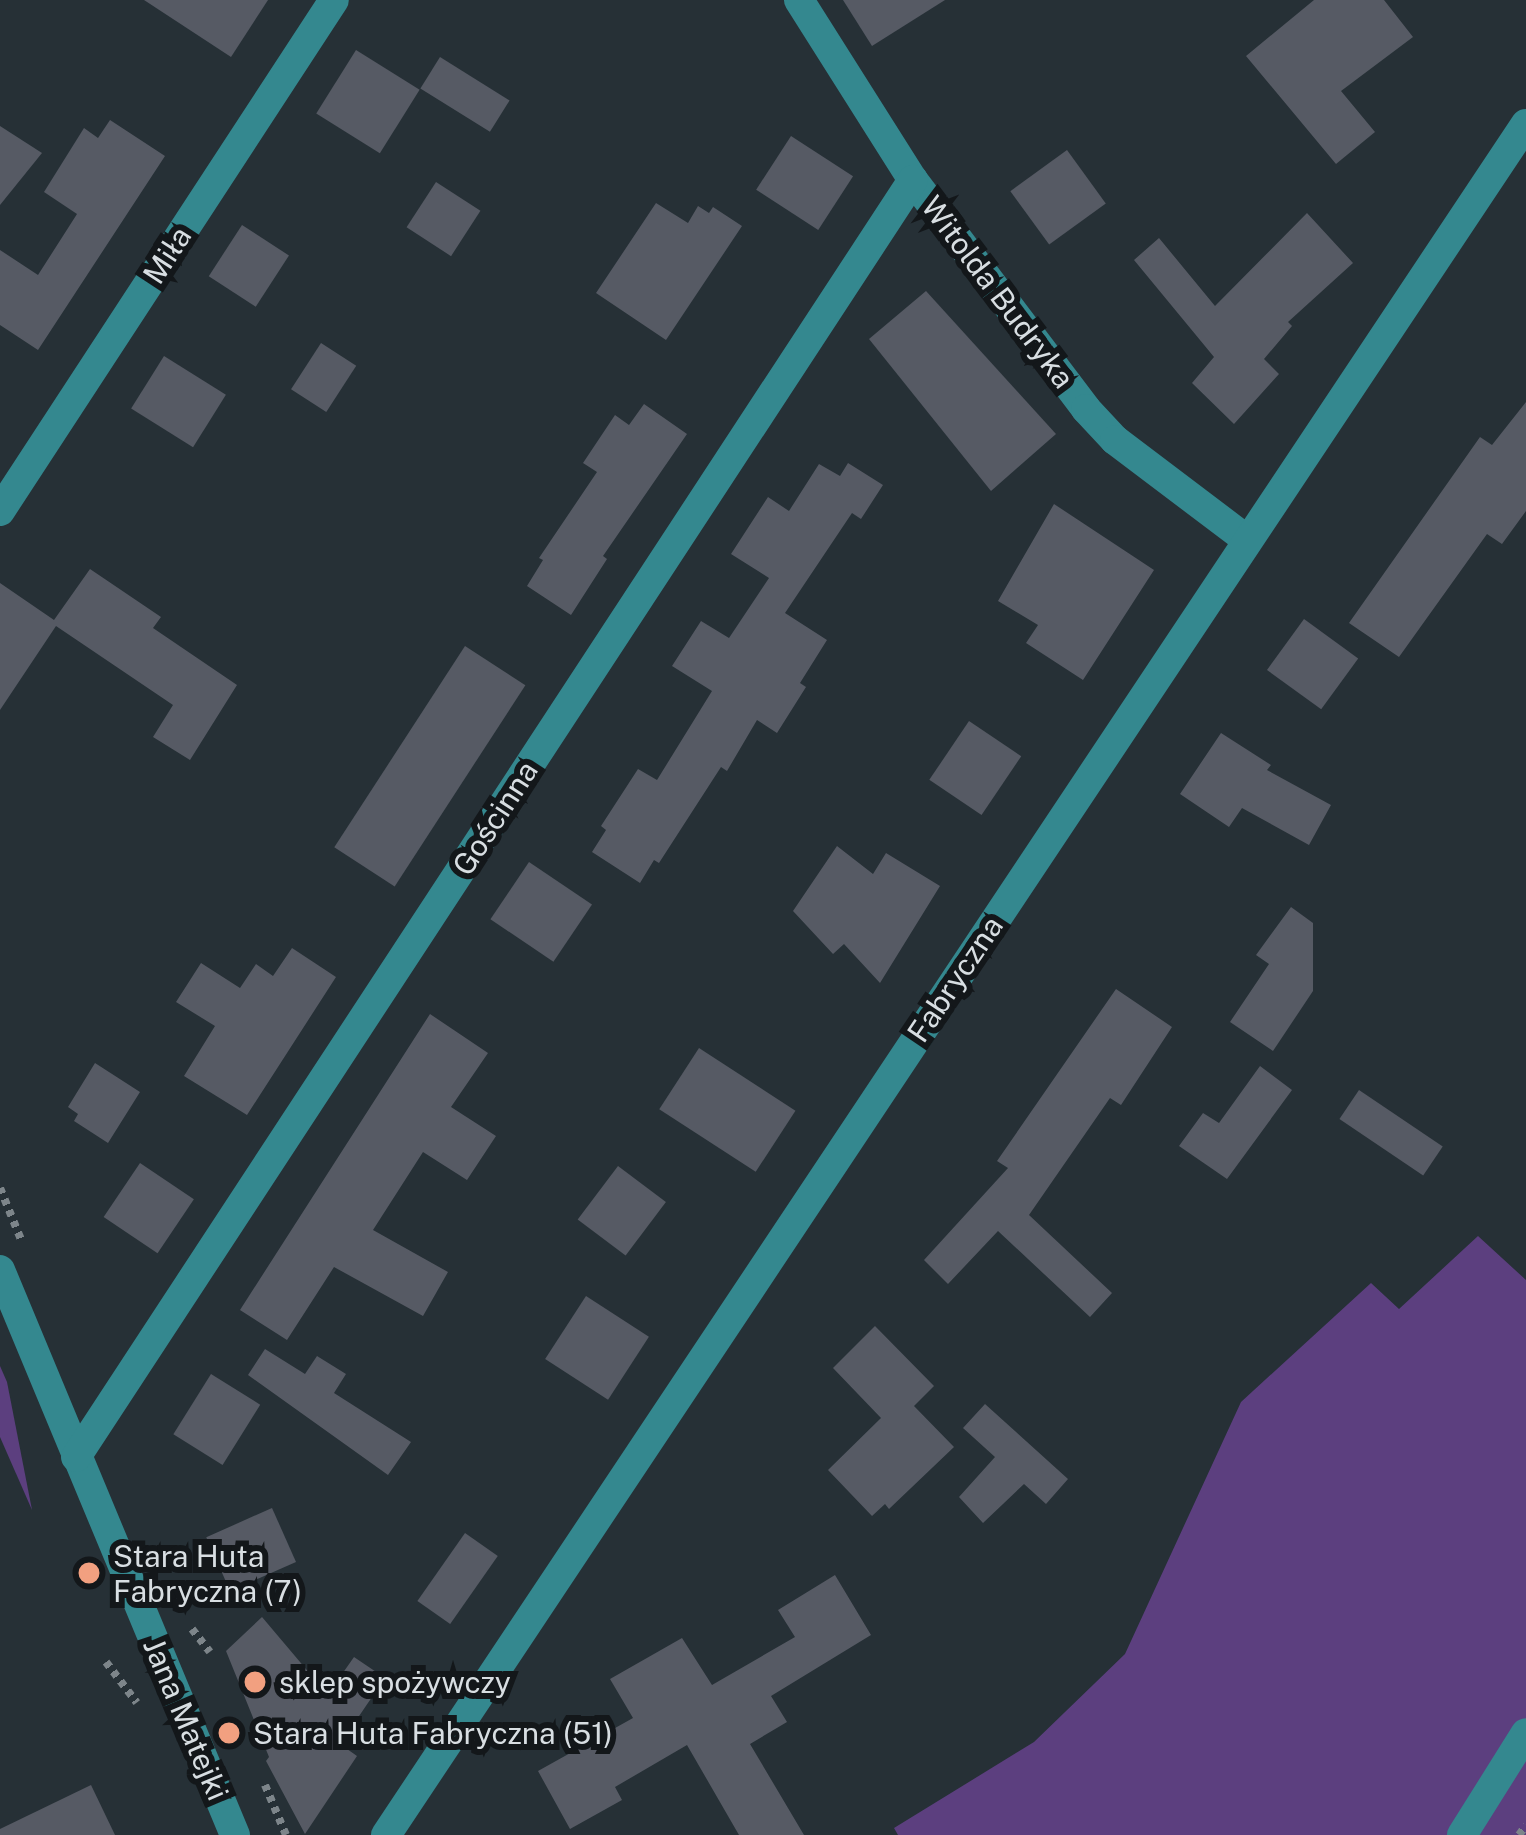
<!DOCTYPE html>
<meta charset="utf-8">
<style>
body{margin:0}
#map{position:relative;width:1526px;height:1835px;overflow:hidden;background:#263036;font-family:"Public Sans",sans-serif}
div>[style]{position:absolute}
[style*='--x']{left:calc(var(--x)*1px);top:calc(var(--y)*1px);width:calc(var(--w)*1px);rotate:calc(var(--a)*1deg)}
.green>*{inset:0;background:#5c3f7f}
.building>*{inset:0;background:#565a64;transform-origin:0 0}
.path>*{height:8px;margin-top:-4px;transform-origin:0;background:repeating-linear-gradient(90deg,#7d858a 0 6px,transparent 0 12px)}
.minor>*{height:30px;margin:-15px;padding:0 15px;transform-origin:15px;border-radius:15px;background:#34888f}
.dots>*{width:33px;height:33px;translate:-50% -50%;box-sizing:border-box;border:6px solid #13171a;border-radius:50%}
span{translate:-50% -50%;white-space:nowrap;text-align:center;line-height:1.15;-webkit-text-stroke:12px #13171a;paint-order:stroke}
.street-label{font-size:30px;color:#d8dee2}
.poi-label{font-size:30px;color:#d8dee2}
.left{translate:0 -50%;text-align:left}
</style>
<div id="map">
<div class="green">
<i style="clip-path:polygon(1478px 1236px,1526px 1280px,1526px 1835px,898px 1835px,894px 1828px,1034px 1742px,1125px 1654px,1241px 1402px,1371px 1283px,1399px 1309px)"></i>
<i style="clip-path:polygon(0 1366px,7px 1382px,32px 1510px,0 1437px)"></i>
</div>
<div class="building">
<i style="clip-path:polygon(144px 0,268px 0,231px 57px)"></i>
<i style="clip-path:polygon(843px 0,945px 0,872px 46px)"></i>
<i style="clip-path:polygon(1314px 0,1384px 0,1413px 37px,1341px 91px,1375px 132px,1336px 164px,1246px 56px)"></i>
<i style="left:356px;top:50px;width:75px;height:75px;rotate:32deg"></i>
<i style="left:440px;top:57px;width:82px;height:37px;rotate:32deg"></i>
<i style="clip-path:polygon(110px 120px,165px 156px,38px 350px,0 325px,0 250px,38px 275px,77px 214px,44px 192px,84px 128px,98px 138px)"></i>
<i style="clip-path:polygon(0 126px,42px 153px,0 205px)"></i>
<i style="left:791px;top:136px;width:74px;height:64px;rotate:33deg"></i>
<i style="left:1067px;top:150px;width:66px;height:70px;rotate:54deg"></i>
<i style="left:436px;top:182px;width:53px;height:54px;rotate:33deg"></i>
<i style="clip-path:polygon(656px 203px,688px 223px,698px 206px,709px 213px,713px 207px,742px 226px,666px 340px,596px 293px)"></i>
<i style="clip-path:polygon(1307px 213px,1353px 263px,1288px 322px,1292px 326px,1264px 359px,1279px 374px,1234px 424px,1192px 383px,1214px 357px,1134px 260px,1159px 238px,1215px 306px)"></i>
<i style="left:242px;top:225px;width:56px;height:61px;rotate:33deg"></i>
<i style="clip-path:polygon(926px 291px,1056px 434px,991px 491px,869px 339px)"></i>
<i style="left:321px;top:343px;width:42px;height:55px;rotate:33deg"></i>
<i style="left:164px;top:356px;width:73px;height:62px;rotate:32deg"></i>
<i style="clip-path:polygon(1526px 402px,1526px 511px,1502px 544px,1487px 534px,1399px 657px,1349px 623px,1480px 437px,1492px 445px)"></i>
<i style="clip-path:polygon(644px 404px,687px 434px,603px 556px,607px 559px,571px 615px,527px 586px,543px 560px,539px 558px,597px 472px,583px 463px,615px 415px,629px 425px)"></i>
<i style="clip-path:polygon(848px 463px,883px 485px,861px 519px,852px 513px,785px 613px,827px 640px,800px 683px,806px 687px,777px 733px,757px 720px,727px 771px,721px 767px,659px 863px,654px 860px,640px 883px,592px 852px,606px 830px,601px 826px,638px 769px,657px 780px,712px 691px,672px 666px,701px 621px,729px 638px,769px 578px,731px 554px,768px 497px,789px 511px,819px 464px,840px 476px)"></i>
<i style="clip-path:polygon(1054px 504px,1154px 570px,1083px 680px,1026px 643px,1038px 625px,998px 601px)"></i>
<i style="clip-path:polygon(90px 569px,161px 617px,153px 628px,237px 685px,190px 760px,153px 737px,173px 705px,56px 626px,0 710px,0 583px,54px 620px)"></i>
<i style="left:1304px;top:619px;width:67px;height:63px;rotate:36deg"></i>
<i style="left:465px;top:646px;width:72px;height:240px;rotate:33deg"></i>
<i style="left:969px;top:721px;width:63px;height:71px;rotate:34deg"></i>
<i style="clip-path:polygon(1221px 733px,1271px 765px,1267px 770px,1331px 805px,1309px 845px,1242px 808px,1229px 827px,1180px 794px)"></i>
<i style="clip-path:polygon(837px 846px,873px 874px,886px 853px,940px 886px,880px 983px,844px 944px,833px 954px,793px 911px)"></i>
<i style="left:529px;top:862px;width:76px;height:69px;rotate:34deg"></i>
<i style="clip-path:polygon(1291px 907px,1313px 923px,1313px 991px,1273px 1051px,1230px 1022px,1269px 964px,1256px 955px)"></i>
<i style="clip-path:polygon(292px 948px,336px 977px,247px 1115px,184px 1076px,215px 1026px,176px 1002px,201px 963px,240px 988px,256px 964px,273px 976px)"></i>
<i style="clip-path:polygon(1116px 989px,1172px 1027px,1121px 1105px,1110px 1098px,1029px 1215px,1112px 1293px,1090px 1317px,998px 1231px,948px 1284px,924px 1260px,1008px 1168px,997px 1161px)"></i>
<i style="clip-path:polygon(430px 1014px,488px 1053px,451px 1107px,496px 1136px,467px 1180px,423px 1152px,373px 1230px,448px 1272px,423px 1316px,334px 1267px,287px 1340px,240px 1310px)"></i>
<i style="left:699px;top:1048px;width:115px;height:73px;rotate:33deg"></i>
<i style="clip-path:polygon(95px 1063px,140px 1092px,108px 1143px,74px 1121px,78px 1114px,68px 1107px)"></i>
<i style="clip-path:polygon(1260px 1066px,1292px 1090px,1227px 1179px,1179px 1146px,1203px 1113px,1219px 1123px)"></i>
<i style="left:1359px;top:1090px;width:101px;height:35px;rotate:34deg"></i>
<i style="left:140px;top:1163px;width:65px;height:65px;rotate:34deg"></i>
<i style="left:618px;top:1166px;width:60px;height:67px;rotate:37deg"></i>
<i style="left:586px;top:1296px;width:75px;height:75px;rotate:33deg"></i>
<i style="clip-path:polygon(875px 1326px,934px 1386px,914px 1406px,954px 1447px,889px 1509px,885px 1504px,872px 1516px,828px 1470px,881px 1418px,833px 1368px)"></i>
<i style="clip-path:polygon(265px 1349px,305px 1374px,317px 1356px,346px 1374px,334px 1393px,411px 1442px,388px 1475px,248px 1375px)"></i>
<i style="left:211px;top:1374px;width:58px;height:71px;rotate:32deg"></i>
<i style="clip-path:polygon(985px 1404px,1068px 1479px,1046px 1504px,1024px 1484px,983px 1523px,959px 1497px,995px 1457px,963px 1428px)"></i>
<i style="left:272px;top:1508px;width:59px;height:72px;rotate:66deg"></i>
<i style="left:465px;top:1533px;width:40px;height:83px;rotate:35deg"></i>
<i style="clip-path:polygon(835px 1575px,871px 1635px,771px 1696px,787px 1722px,750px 1744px,804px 1835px,739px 1835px,687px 1745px,615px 1787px,622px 1800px,570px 1829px,538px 1771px,633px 1718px,610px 1679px,682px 1638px,712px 1685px,795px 1637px,778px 1610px)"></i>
<i style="clip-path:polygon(262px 1617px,322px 1688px,335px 1674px,340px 1677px,354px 1657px,385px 1678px,340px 1744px,357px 1756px,305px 1834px,266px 1761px,269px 1757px,226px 1651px)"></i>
<i style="clip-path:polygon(91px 1785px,115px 1835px,0 1835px,0 1829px)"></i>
</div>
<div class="path">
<i style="--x:0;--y:1188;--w:58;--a:67.8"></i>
<i style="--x:192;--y:1629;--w:29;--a:52"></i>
<i style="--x:106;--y:1662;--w:51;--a:52.9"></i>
<i style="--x:265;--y:1785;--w:54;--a:67.2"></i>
<i style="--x:1519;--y:1835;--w:12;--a:-55"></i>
</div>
<div class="minor">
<i style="--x:799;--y:0;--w:213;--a:57.7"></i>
<i style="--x:913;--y:180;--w:287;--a:52.9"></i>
<i style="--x:1086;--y:409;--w:42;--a:46.9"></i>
<i style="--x:1115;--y:440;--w:166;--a:37.1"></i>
<i style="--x:0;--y:511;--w:610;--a:-56.83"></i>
<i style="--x:0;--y:1270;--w:612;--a:67.42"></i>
<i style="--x:76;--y:1457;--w:1527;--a:-56.76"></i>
<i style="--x:386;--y:1835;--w:2056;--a:-56.33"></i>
<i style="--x:1462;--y:1835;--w:120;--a:-57.9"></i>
</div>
<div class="dots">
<i style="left:89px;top:1573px;background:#f2a080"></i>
<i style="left:255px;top:1682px;background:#f2a080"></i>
<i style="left:229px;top:1733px;background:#f2a080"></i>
</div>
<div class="street-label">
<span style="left:167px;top:255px;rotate:-57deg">Miła</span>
<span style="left:998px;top:292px;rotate:53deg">Witolda Budryka</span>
<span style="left:495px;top:818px;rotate:-57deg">Gościnna</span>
<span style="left:955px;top:979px;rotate:-56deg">Fabryczna</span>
<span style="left:186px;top:1719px;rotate:67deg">Jana Matejki</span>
</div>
<div class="poi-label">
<span class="left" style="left:113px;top:1573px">Stara Huta<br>Fabryczna (7)</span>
<span class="left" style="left:279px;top:1682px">sklep spożywczy</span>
<span class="left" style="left:253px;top:1733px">Stara Huta Fabryczna (51)</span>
</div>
</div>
